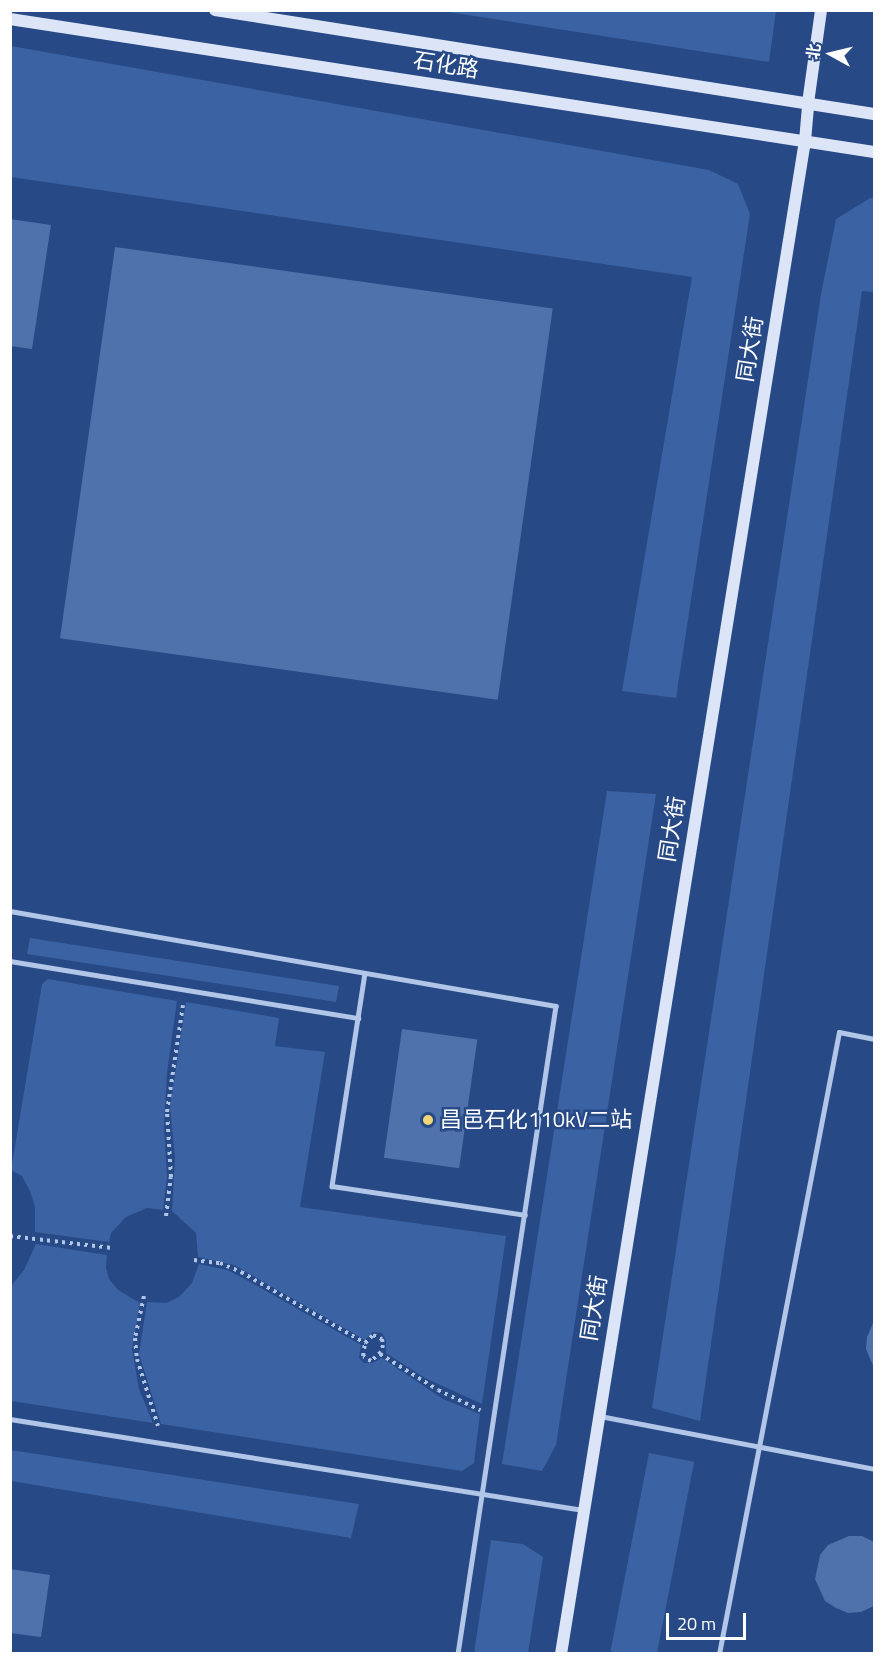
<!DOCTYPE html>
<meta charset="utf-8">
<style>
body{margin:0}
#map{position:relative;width:885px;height:1664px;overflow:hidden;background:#274986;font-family:"Titillium Web","Noto Sans SC",sans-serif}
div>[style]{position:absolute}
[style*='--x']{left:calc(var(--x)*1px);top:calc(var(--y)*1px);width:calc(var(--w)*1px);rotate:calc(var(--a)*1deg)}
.green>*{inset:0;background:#3b62a2;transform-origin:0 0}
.building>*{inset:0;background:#4f72ad;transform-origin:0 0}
.path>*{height:4px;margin-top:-2px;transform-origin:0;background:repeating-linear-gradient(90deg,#b2c6e8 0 3px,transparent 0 7.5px)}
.lane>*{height:4.5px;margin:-2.25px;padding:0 2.25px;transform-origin:2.25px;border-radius:2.25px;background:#b2c6e8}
.secondary>*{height:12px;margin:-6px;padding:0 6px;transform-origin:6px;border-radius:6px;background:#dce5f7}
.dots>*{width:16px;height:16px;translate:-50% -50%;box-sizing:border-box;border:3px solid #274986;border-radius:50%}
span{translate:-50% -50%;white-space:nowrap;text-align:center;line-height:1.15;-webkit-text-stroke:5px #274986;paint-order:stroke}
.street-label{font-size:22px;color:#fff}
.poi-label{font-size:22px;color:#fff}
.left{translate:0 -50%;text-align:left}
.frame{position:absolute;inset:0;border:12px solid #fff;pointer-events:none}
.north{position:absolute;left:801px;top:24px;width:60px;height:60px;-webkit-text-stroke:4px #274986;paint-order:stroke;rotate:278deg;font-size:16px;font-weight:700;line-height:24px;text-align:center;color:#fff}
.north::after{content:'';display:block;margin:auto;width:21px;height:27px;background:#fff;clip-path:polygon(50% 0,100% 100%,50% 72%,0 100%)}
.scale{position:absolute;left:666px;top:1613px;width:80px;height:27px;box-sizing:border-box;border:3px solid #fff;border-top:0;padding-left:8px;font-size:18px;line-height:21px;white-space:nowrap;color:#fff;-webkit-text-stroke:4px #274986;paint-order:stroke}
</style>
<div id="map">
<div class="green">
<i style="clip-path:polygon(442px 11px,776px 11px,769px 62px)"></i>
<i style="clip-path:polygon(11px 46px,709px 170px,738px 184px,750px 214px,676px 698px,622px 691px,692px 277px,11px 177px)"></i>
<i style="clip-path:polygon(870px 198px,874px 198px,874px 292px,862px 291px,700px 1421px,652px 1408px,821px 294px,836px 219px)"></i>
<i style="clip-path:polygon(607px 791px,656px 794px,556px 1445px,542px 1471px,502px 1464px)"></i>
<i style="clip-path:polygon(30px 938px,339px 986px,339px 987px,336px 1002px,27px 954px)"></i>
<i style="clip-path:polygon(48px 979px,177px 1001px,167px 1073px,164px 1126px,167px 1177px,163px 1210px,147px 1208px,126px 1217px,111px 1233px,109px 1242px,35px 1232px,35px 1207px,30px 1191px,22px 1176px,11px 1170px,42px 984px)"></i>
<i style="clip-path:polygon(186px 1002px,279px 1018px,275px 1046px,325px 1052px,300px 1207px,506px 1236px,482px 1404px,425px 1378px,386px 1353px,386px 1340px,382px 1333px,373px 1332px,365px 1340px,234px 1265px,198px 1257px,196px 1233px,172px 1211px,175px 1158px,170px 1108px)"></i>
<i style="clip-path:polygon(36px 1244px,107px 1255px,106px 1268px,109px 1279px,118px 1290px,140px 1303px,132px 1349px,139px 1389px,153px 1423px,11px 1401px,11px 1286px,24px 1270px)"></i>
<i style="clip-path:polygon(199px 1264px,227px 1270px,243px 1278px,361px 1345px,359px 1358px,364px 1363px,372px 1363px,382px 1358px,443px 1399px,480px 1414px,474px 1463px,462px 1471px,161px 1424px,139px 1354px,147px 1302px,166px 1303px,179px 1297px,192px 1283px)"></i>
<i style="clip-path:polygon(11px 1450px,359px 1504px,351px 1538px,11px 1481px)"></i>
<i style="left:649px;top:1453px;width:46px;height:202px;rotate:11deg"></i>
<i style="clip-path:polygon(491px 1540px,523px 1544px,543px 1557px,528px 1653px,474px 1653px)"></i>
</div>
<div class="building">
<i style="clip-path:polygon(10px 219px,51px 225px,32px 349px,10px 346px)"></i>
<i style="left:115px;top:247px;width:442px;height:395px;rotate:8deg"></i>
<i style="left:402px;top:1029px;width:76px;height:130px;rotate:8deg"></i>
<i style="clip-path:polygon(874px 1321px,874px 1368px,866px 1349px,867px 1337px)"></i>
<i style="clip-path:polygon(849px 1536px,862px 1536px,874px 1542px,874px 1606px,861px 1612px,848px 1613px,836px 1608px,825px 1601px,815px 1579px,820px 1555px,828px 1545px)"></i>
<i style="clip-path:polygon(10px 1569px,50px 1575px,41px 1637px,10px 1633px)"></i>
</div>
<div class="path">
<i style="--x:166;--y:1216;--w:39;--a:-83"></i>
<i style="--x:171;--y:1177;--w:65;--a:-93.5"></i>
<i style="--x:167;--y:1112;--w:108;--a:-81.5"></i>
<i style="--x:10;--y:1236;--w:103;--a:6.7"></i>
<i style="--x:194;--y:1260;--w:26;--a:7"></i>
<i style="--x:220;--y:1263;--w:23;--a:23"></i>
<i style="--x:241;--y:1272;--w:143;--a:29.8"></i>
<i style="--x:144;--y:1296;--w:43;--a:102.1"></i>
<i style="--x:135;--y:1338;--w:21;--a:85"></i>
<i style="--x:137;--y:1359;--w:70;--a:72.6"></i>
<i style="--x:373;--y:1335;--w:10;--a:24"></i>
<i style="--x:382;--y:1339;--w:6;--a:81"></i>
<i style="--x:383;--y:1345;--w:7;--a:106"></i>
<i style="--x:381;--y:1352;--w:13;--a:138"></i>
<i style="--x:371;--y:1361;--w:9;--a:-148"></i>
<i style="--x:363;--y:1356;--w:13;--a:-81"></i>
<i style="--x:365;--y:1343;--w:11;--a:-45"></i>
<i style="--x:380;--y:1354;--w:68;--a:31.8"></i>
<i style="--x:438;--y:1390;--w:47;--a:25.5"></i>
</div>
<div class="lane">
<i style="--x:10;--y:911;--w:554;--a:9.87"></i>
<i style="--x:556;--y:1006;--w:655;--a:98.6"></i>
<i style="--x:10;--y:961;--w:353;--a:9.3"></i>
<i style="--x:365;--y:973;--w:216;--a:98.8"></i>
<i style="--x:332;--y:1186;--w:195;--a:8.5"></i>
<i style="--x:600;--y:1416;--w:279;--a:10.9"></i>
<i style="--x:10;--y:1419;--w:580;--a:9.02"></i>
<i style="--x:719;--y:1654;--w:633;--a:-79.08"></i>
<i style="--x:839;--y:1032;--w:36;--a:11"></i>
</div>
<div class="secondary">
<i style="--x:215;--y:10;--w:667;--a:8.97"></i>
<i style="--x:10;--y:19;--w:874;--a:8.75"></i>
<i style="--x:561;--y:1654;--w:1533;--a:-80.84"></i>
<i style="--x:805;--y:141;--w:38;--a:-85"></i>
<i style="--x:808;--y:103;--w:94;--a:-82"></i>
</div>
<div class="dots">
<i style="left:428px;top:1120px;background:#f1d677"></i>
</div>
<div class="street-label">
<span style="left:446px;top:65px;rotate:9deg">石化路</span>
<span style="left:750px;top:349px;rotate:-81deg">同大街</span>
<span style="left:672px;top:829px;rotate:-81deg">同大街</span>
<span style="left:594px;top:1308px;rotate:-81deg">同大街</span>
</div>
<div class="poi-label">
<span class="left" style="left:440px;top:1120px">昌邑石化110kV二站</span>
</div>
<div class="frame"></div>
<div class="north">北</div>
<div class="scale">20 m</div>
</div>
